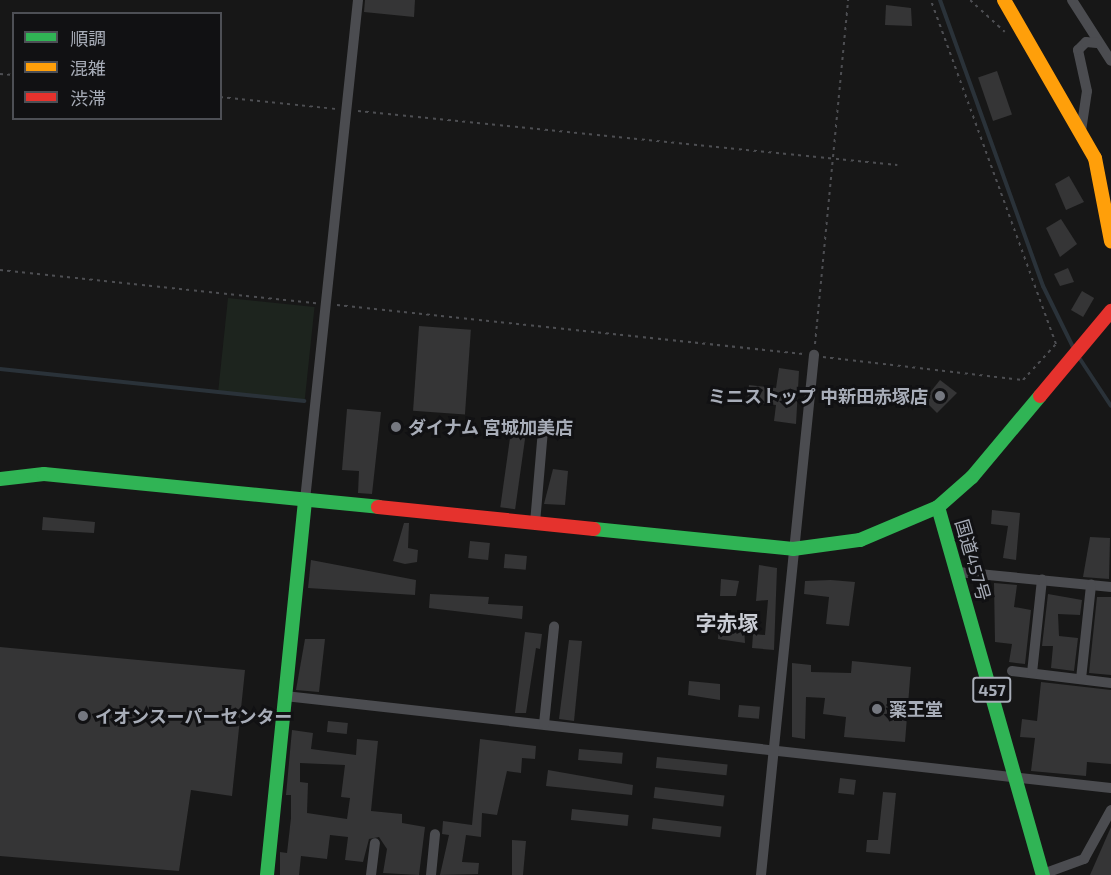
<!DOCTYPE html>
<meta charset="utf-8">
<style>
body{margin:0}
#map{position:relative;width:1111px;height:875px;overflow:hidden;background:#171717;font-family:"Exo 2","Noto Sans JP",sans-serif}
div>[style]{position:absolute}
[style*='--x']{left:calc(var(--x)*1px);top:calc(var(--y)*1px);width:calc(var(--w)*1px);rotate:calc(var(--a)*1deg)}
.green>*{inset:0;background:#1d241e;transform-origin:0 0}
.stream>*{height:4px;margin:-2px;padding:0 2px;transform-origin:2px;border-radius:2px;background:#2a3239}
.building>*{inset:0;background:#353536;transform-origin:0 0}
.path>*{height:2px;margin-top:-1px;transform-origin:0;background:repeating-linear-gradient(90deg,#4d4e52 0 3px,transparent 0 7.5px)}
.street>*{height:10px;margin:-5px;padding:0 5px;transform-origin:5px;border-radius:5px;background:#4b4c50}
.fast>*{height:14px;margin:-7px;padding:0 7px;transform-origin:7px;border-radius:7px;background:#30b455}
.slow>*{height:14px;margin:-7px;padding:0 7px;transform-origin:7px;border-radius:7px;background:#ff9f0a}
.jam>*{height:14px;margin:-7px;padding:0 7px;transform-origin:7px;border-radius:7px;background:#e5322d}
.dots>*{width:16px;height:16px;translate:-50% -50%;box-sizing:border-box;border:3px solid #111113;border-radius:50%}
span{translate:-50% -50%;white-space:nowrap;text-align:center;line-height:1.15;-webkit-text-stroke:6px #111113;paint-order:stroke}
.shield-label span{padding:2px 4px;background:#111113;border:2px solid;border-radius:4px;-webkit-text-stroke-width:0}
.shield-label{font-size:16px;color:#a8adb8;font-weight:700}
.poi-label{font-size:18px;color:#a8adb8;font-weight:700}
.right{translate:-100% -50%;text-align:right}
.left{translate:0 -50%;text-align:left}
.street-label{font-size:18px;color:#a8adb8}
.quarter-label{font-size:21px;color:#c9ccd4;font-weight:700}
.legend{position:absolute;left:12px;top:12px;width:210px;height:108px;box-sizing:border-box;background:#111113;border:2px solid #4d4f55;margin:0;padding:8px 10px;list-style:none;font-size:18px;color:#a8adb8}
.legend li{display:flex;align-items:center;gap:12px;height:30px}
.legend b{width:30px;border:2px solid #4d4f55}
</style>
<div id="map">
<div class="green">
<i style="left:228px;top:298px;width:87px;height:94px;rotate:6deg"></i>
</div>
<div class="stream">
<i style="--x:940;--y:0;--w:304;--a:70.2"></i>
<i style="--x:1043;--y:286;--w:68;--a:63.8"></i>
<i style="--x:1080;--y:359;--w:56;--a:56.6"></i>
<i style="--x:0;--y:369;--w:306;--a:6"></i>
</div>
<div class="building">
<i style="clip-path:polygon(365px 0,415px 0,414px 17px,364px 12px)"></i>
<i style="clip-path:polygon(886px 5px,911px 8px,912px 26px,885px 25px)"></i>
<i style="left:997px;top:71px;width:46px;height:20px;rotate:71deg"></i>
<i style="clip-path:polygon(1069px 176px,1084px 202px,1066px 210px,1055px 184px)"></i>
<i style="clip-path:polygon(1061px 219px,1077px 244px,1060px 257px,1046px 228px)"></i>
<i style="clip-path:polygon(1068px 268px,1074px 282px,1060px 286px,1054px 274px)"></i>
<i style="left:1082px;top:291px;width:14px;height:22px;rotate:30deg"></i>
<i style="left:419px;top:326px;width:52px;height:85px;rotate:4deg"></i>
<i style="clip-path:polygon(779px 368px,799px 371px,796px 424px,774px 421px,776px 405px,747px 402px,749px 385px,776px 388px)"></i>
<i style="clip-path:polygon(940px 380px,957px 393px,937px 413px,924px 400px)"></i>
<i style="clip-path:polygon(347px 409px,381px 412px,372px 494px,358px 493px,359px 471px,342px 470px)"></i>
<i style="left:511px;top:431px;width:15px;height:77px;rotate:8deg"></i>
<i style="clip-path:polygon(553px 469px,568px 471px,565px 505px,544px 504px)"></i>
<i style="clip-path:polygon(992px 510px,1020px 513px,1016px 560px,1003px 558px,1008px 526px,991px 524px)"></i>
<i style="clip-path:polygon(43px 517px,95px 522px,94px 533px,42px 530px)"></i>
<i style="clip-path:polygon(404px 523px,409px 523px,408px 548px,418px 550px,417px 562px,405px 564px,393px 561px)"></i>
<i style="clip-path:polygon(1090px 537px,1110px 538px,1109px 579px,1083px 577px)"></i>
<i style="left:470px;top:541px;width:20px;height:17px;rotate:6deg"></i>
<i style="left:505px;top:554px;width:22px;height:14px;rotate:5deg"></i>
<i style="clip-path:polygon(311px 560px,416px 580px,415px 595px,308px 588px)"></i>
<i style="clip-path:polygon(759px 565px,777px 568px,774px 650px,752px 648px,753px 634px,765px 635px,768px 600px,756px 601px)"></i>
<i style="clip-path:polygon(721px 579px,739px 581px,736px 596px,720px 596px)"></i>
<i style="clip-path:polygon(831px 580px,855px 582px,849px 626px,826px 624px,829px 597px,804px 594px,805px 581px)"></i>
<i style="clip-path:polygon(994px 583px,1017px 585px,1014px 607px,1031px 610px,1025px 664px,1009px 662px,1012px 644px,995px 642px)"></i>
<i style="clip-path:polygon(430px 594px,489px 597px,488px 604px,523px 606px,522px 619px,429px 608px)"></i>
<i style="clip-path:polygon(1048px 594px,1082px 600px,1080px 615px,1058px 614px,1059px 636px,1078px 638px,1074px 671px,1051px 668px,1053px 646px,1042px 646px)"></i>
<i style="clip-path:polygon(1097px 597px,1111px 597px,1111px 675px,1089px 673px)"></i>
<i style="clip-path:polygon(719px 625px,744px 628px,745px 643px,718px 639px)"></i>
<i style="clip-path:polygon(525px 632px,542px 634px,540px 649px,536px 648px,526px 713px,515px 713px)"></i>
<i style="clip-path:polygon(305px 639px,325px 639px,319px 692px,296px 690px)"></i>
<i style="clip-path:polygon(569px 640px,582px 641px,574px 721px,559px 719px)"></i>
<i style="clip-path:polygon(0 647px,245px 670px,232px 796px,191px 790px,179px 871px,0 856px)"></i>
<i style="clip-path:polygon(852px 661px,911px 667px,905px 742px,844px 737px,846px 717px,823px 714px,825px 698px,806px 697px,805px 739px,792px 737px,792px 663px,811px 665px,811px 672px,851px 673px)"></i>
<i style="clip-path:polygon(689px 681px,720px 684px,720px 700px,688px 695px)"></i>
<i style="clip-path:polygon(1041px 682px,1111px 690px,1111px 764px,1087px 762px,1086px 776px,1031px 771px,1035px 738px,1020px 737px,1022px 719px,1037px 721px)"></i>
<i style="left:739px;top:705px;width:21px;height:12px;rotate:5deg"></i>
<i style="left:328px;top:721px;width:20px;height:11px;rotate:6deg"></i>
<i style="clip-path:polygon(evenodd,292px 730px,313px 733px,311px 749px,356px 755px,357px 739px,378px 741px,371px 811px,402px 814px,402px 823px,425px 827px,419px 875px,383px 873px,387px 849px,379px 837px,369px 839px,363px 862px,345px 860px,348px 837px,330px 835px,327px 859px,301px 856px,299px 875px,280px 875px,280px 852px,287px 853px,291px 818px,291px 795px,286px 795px,292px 730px,300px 763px,345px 765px,341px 797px,350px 798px,347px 819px,307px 813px,308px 783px,300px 782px,300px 763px)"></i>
<i style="clip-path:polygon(480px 739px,536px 746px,535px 759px,522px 758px,521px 773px,507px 771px,497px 815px,482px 813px,481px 837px,466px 835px,462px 862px,479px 863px,478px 874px,440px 875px,449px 835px,442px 834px,443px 821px,472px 825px)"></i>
<i style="left:579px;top:749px;width:44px;height:11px;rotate:5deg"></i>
<i style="left:657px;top:757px;width:71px;height:11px;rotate:6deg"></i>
<i style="clip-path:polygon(548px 770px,633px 785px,632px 795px,546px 786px)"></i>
<i style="left:840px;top:778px;width:16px;height:15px;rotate:7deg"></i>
<i style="left:655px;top:787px;width:70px;height:11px;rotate:7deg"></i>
<i style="clip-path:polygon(883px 792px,896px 793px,890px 854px,866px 852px,867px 840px,878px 840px)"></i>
<i style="left:572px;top:809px;width:57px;height:11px;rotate:6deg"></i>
<i style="left:653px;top:818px;width:69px;height:11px;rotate:7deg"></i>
<i style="clip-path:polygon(1111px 827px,1111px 875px,1090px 875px)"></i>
<i style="clip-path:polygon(512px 840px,526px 841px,523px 875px,512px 875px)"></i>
</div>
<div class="path">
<i style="--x:970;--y:0;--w:47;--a:42.4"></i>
<i style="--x:0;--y:74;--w:14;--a:4"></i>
<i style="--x:220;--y:97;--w:118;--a:5.9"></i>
<i style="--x:358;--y:111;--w:542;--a:5.72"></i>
<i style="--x:0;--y:270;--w:318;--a:6"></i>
<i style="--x:337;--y:305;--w:469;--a:6"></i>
<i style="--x:815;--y:344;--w:346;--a:-84.5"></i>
<i style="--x:823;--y:357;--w:201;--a:6.6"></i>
<i style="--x:1023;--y:380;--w:49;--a:-47.5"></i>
<i style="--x:1056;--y:344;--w:366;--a:-110"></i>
</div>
<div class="street">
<i style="--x:1072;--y:0;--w:72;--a:57.4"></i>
<i style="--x:1081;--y:131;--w:40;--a:-81.5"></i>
<i style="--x:1087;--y:91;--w:42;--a:-102.4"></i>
<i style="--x:1078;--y:50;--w:11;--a:-45"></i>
<i style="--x:1086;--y:42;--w:11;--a:5"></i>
<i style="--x:305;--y:500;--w:503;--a:-83.95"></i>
<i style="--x:535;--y:523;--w:94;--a:-85.1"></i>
<i style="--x:958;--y:572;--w:154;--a:5.6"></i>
<i style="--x:1012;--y:671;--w:100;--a:6.9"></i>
<i style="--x:1032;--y:673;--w:94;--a:-83.9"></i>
<i style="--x:1081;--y:679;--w:95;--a:-83.9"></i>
<i style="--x:285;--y:696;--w:831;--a:6.36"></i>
<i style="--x:544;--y:724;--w:98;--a:-84.1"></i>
<i style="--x:1043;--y:874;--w:44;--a:-20.1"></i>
<i style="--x:1084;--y:859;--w:56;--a:-61.1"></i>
<i style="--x:371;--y:875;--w:32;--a:-83"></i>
<i style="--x:431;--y:875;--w:41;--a:-84.4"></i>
<i style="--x:761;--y:875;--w:523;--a:-84.18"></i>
</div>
<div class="fast">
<i style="--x:1040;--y:396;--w:106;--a:130"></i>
<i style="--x:972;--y:477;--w:45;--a:138.6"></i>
<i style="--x:938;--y:507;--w:383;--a:74.1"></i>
<i style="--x:0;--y:479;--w:44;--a:-6.5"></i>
<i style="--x:44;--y:474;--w:336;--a:5.6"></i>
<i style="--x:594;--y:529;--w:200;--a:5.7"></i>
<i style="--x:793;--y:549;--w:68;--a:-7.7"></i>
<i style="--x:860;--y:540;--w:85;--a:-22.9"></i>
<i style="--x:267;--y:875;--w:377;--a:-84.2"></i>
</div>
<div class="slow">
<i style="--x:1004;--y:0;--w:182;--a:60.1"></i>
<i style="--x:1095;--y:158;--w:85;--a:79.1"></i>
</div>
<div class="jam">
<i style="--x:1040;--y:396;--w:111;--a:-50.1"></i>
<i style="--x:378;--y:507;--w:217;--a:5.8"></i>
</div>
<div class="dots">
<i style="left:940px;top:396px;background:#757880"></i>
<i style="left:396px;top:427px;background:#757880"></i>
<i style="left:877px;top:709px;background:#757880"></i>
<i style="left:83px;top:716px;background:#757880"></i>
</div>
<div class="shield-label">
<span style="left:992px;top:690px">457</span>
</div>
<div class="poi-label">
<span class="right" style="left:928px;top:396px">ミニストップ 中新田赤塚店</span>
<span class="left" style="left:408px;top:427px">ダイナム 宮城加美店</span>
<span class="left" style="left:889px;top:709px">薬王堂</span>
<span class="left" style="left:95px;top:716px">イオンスーパーセンター</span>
</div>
<div class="street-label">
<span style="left:973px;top:560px;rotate:74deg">国道457号</span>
</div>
<div class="quarter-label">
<span style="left:727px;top:623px">字赤塚</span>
</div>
<ul class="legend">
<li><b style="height:8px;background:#30b455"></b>順調</li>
<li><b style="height:8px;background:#ff9f0a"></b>混雑</li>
<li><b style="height:8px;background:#e5322d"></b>渋滞</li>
</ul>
</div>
